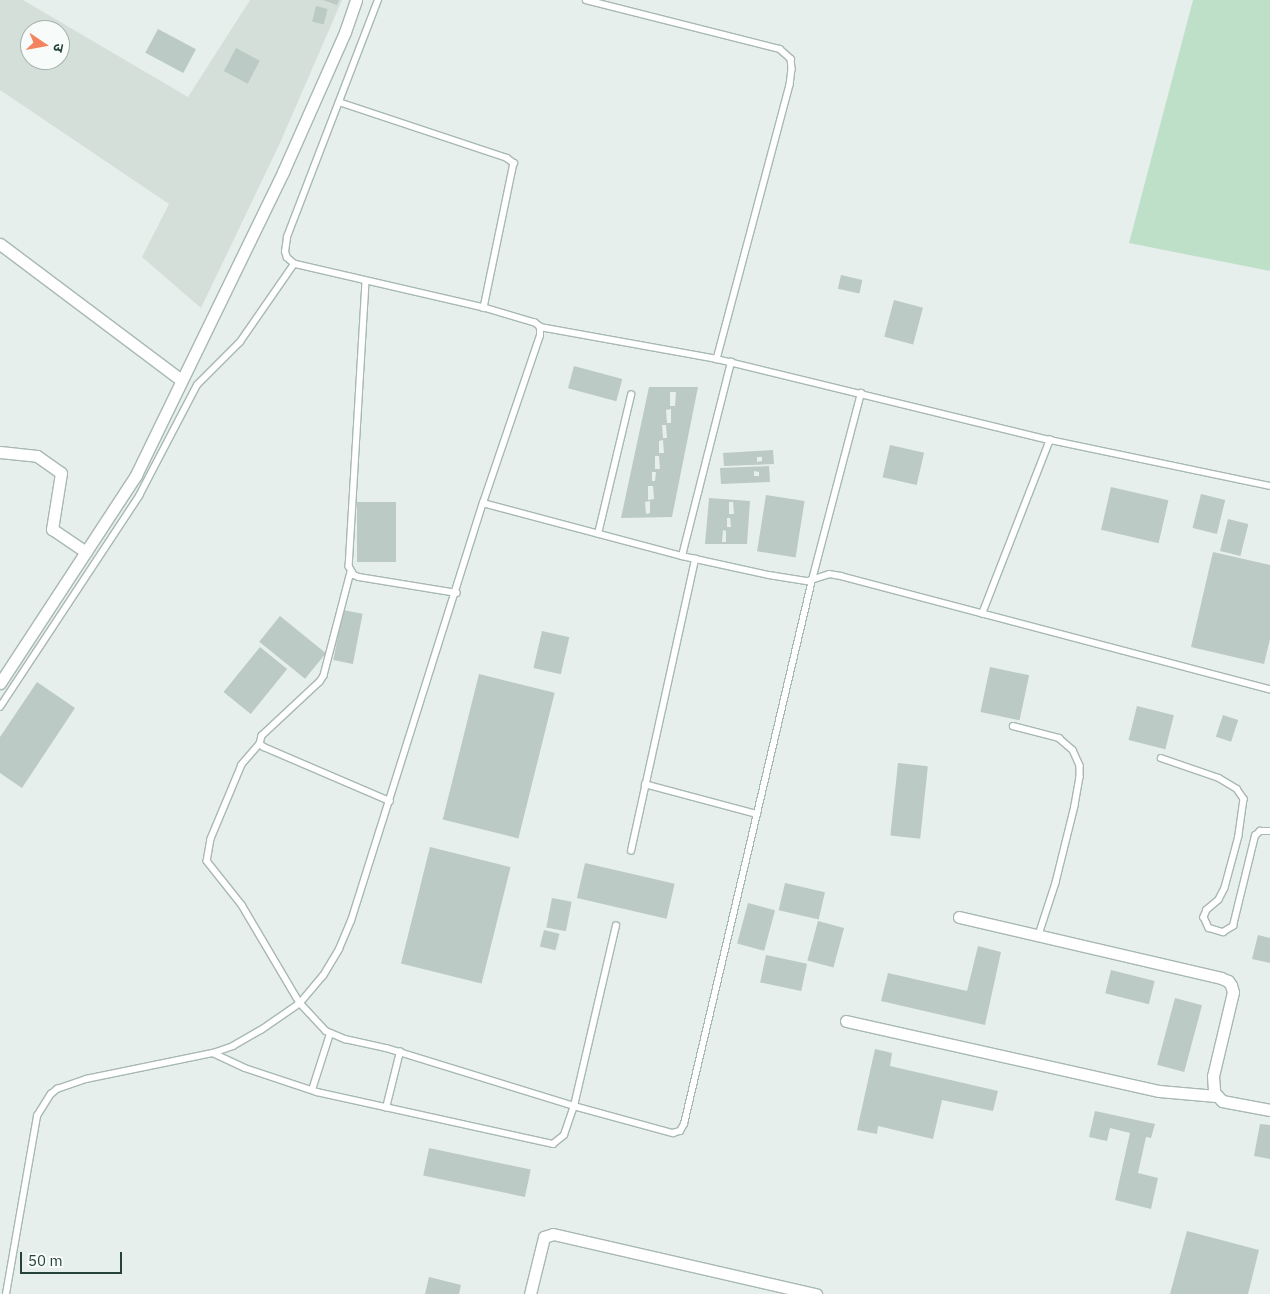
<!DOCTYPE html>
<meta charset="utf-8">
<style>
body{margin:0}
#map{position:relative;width:1270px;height:1294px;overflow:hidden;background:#e6efeb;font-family:"IBM Plex Sans","Noto Sans Devanagari",sans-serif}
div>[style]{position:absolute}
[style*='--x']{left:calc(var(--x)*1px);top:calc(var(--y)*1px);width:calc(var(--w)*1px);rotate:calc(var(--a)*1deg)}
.built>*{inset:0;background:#d4dfda}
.green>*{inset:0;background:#bfe0c8}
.building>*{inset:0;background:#bbcac4;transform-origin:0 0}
.roads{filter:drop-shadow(1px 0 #a8b8b2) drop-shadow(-1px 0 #a8b8b2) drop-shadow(0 1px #a8b8b2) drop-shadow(0 -1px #a8b8b2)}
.service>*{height:5.5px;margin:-2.75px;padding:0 2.75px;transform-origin:2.75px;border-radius:2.75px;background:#fff}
.minor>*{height:11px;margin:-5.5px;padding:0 5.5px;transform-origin:5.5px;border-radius:5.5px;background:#fff}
span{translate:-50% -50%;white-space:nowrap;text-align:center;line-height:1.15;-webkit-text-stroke:4.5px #f7fbf9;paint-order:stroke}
.north{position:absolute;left:20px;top:20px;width:50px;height:50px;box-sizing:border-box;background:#f7fbf9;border:1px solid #a3b1ad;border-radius:50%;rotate:102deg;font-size:14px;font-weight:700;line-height:20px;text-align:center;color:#24423a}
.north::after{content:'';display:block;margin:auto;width:18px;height:22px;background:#f4845f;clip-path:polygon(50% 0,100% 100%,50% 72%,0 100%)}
.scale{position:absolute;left:20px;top:1252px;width:102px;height:22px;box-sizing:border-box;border:2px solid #24423a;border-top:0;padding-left:6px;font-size:15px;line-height:18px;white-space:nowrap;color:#24423a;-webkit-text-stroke:4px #f7fbf9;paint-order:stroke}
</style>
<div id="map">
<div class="built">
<i style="clip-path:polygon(evenodd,0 0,23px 0,188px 97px,250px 0,342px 0,280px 143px,201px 308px,142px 257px,169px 204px,0 90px,0 0,30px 30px,60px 30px,60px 60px,30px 60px,30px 30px)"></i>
</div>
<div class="green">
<i style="clip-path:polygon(1193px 0,1270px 0,1270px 271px,1129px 243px)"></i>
</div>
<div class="building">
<i style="clip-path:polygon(323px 0,339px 0,337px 5px)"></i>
<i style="left:316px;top:6px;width:12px;height:16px;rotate:14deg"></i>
<i style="left:158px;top:29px;width:43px;height:27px;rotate:28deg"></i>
<i style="left:236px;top:48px;width:27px;height:26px;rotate:28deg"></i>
<i style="left:841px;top:275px;width:22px;height:14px;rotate:13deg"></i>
<i style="left:894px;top:300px;width:30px;height:38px;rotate:15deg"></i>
<i style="left:574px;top:366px;width:50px;height:23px;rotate:15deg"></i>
<i style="clip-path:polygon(evenodd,649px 387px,698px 387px,672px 517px,621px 518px,649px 387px,670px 392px,676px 392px,675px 406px,670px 406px,670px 392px,649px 387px,671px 409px,671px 423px,667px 423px,666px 410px,671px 409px,649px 387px,662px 425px,666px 425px,667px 438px,663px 438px,662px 425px,649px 387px,663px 440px,664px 453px,659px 453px,659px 441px,663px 440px,649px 387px,655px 456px,659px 456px,660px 469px,655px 469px,655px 456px,649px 387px,652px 472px,656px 472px,655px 481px,652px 481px,652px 472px,649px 387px,648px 486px,653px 486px,654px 499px,648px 500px,648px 486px,649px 387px,650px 501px,650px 513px,646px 514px,645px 502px,650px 501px)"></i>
<i style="left:890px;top:445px;width:35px;height:33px;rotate:13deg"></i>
<i style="clip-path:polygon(evenodd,773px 450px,774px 464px,724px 466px,723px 453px,773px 450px,757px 457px,762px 457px,762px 461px,757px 462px,757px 457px)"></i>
<i style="clip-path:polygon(evenodd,769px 466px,770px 482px,721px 484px,720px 468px,769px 466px,754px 471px,759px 472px,759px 476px,754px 476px,754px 471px)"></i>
<i style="left:1111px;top:487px;width:59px;height:44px;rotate:13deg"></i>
<i style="left:1201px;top:494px;width:25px;height:35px;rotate:14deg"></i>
<i style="left:766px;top:495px;width:39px;height:57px;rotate:9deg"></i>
<i style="clip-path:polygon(evenodd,709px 498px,750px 501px,747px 544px,705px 544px,709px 498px,729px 502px,733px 502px,734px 514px,729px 514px,729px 502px,709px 498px,727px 518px,730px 518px,731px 527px,727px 527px,727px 518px,709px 498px,723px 530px,726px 531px,726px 542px,722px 542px,723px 530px)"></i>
<i style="left:357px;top:502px;width:39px;height:60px"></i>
<i style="left:1228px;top:519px;width:21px;height:33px;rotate:14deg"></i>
<i style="clip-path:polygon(1213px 552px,1270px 565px,1270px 639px,1264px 664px,1191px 647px)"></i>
<i style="left:343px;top:610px;width:20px;height:51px;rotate:11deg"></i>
<i style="left:280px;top:616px;width:59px;height:33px;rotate:39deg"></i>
<i style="left:542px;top:631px;width:28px;height:38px;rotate:13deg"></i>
<i style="left:260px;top:647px;width:35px;height:58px;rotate:39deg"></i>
<i style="left:990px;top:667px;width:40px;height:46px;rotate:12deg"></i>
<i style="left:479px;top:674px;width:78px;height:150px;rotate:14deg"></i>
<i style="clip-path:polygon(37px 682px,75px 708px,22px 788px,0 773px,0 737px)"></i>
<i style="left:1137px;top:706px;width:38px;height:35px;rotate:14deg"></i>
<i style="left:1223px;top:715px;width:16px;height:23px;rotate:18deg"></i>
<i style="left:898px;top:763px;width:30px;height:73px;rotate:6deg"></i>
<i style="left:430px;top:847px;width:83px;height:120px;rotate:14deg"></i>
<i style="left:585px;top:863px;width:92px;height:36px;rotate:13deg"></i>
<i style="left:785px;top:883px;width:41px;height:28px;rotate:13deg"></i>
<i style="left:552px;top:898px;width:20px;height:30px;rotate:11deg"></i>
<i style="left:748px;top:903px;width:28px;height:42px;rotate:15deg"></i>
<i style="left:818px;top:921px;width:27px;height:41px;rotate:15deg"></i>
<i style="left:544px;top:930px;width:16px;height:17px;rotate:14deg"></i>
<i style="clip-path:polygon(1258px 935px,1270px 938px,1270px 963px,1252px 959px)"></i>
<i style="clip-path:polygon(978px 946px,1001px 952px,985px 1025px,881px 1001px,888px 973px,967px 991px)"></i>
<i style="left:766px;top:955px;width:42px;height:28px;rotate:12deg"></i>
<i style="left:1111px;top:970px;width:45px;height:24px;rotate:14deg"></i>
<i style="left:1175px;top:998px;width:28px;height:69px;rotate:15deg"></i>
<i style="clip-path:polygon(875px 1049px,892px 1053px,890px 1066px,998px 1091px,993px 1111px,942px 1100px,933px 1139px,878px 1126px,877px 1134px,857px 1130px)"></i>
<i style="clip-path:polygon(1095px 1111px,1155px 1124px,1151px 1138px,1146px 1137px,1138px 1173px,1158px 1178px,1151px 1209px,1115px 1200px,1130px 1133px,1110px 1128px,1107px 1141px,1089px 1137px)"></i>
<i style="clip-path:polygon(1260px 1124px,1270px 1125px,1270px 1159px,1254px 1156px)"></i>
<i style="left:429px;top:1148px;width:104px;height:28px;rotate:12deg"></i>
<i style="clip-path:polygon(1187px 1231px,1259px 1250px,1248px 1294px,1170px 1294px)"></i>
<i style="clip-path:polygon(429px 1277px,461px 1285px,459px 1294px,425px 1294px)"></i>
</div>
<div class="roads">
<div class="service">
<i style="--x:586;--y:0;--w:200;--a:14.2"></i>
<i style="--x:780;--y:49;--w:15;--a:42"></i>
<i style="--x:791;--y:59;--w:10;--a:84"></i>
<i style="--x:792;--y:69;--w:16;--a:97"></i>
<i style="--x:790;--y:85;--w:284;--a:104.9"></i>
<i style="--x:339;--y:102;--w:177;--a:18.4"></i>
<i style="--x:507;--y:158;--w:9;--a:36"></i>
<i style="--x:514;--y:163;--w:148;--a:101.7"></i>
<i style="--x:366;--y:282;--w:285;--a:93.4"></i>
<i style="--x:349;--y:566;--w:10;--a:61"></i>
<i style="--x:354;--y:575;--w:5;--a:22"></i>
<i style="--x:359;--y:577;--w:99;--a:9.3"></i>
<i style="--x:540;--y:327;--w:180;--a:10.2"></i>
<i style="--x:717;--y:359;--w:343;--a:13.7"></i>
<i style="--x:1050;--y:440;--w:225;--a:11.8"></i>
<i style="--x:483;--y:503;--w:206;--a:14.9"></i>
<i style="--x:682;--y:556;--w:89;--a:12.3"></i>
<i style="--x:769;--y:575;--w:39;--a:9"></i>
<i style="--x:808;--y:581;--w:22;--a:-18"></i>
<i style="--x:829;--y:574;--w:12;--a:9"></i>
<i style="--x:841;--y:576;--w:444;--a:14.8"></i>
<i style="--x:598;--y:534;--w:143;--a:-76.6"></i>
<i style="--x:682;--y:556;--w:200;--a:-75.8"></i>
<i style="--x:351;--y:572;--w:107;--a:104.6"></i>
<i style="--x:324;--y:676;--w:7;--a:124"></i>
<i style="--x:320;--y:682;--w:79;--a:137"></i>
<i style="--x:262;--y:736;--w:8;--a:104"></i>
<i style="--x:260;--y:744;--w:5;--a:37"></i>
<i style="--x:264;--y:747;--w:137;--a:23.2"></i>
<i style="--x:982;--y:614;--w:187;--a:-68.7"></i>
<i style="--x:0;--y:707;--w:253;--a:-56.6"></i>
<i style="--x:139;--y:496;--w:125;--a:-62.4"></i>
<i style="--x:197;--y:385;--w:61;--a:-45"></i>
<i style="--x:240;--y:342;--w:95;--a:-55.3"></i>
<i style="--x:1013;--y:726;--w:48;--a:14.6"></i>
<i style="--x:1059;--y:738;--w:18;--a:41"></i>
<i style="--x:1073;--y:750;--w:17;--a:66"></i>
<i style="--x:1080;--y:766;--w:11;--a:90"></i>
<i style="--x:1080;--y:777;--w:29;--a:100"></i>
<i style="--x:1075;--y:806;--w:79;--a:103.9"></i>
<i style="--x:1056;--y:883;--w:55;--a:108.1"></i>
<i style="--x:260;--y:744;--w:28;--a:131"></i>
<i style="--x:242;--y:765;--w:80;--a:112.7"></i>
<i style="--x:211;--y:839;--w:22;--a:100"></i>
<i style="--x:207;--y:861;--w:56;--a:51.5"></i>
<i style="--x:242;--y:905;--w:114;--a:59.4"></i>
<i style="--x:300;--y:1003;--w:38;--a:47"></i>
<i style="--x:326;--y:1031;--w:21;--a:23"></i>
<i style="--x:345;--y:1039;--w:42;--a:12.4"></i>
<i style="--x:386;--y:1048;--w:197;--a:17.1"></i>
<i style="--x:574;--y:1106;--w:103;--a:15.3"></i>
<i style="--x:673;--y:1133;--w:7;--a:-16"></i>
<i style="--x:680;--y:1131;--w:8;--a:-60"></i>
<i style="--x:684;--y:1124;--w:559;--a:-76.76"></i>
<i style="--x:812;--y:580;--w:193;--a:-75.3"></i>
<i style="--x:1161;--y:758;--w:61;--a:19"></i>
<i style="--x:1219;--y:778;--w:21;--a:31"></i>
<i style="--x:1237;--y:789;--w:12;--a:55"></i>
<i style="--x:1244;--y:799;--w:37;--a:98"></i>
<i style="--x:1239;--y:836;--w:54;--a:105.1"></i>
<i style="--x:1225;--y:888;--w:13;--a:117"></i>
<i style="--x:1219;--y:900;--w:16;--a:140"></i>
<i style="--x:1207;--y:910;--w:8;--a:113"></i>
<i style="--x:1204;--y:917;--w:12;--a:66"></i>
<i style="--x:1209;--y:928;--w:15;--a:16"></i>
<i style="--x:1223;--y:932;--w:12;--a:-31"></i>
<i style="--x:1233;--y:926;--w:93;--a:-76.3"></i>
<i style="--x:1255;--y:836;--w:7;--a:-45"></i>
<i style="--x:1260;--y:831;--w:10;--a:0"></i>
<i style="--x:645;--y:784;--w:116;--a:15"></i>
<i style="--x:631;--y:851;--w:299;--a:-77.6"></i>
<i style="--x:213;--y:1053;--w:35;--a:25"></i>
<i style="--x:245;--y:1068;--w:76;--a:18.4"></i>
<i style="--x:317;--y:1092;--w:242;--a:12.4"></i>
<i style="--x:553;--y:1144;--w:14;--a:-39"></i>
<i style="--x:564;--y:1135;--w:31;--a:-71"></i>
<i style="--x:574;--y:1106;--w:185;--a:-76.9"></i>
<i style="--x:312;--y:1090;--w:59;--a:-72.2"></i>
<i style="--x:386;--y:1108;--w:58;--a:-76"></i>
<i style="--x:6;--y:1294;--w:181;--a:-80.1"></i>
<i style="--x:37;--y:1116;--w:26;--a:-58"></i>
<i style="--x:51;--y:1094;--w:8;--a:-40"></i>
<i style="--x:57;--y:1089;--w:31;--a:-19"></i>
<i style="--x:86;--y:1079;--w:130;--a:-11.6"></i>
<i style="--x:213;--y:1053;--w:21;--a:-19"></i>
<i style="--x:233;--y:1046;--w:32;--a:-30"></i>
<i style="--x:261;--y:1030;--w:47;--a:-34.7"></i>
<i style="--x:300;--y:1003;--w:35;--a:-50"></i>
<i style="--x:323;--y:976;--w:31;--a:-59"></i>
<i style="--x:339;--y:949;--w:30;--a:-67"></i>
<i style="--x:351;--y:921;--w:438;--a:-72.5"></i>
<i style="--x:483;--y:503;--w:176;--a:-71.2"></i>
<i style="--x:540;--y:336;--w:9;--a:-90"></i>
<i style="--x:540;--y:327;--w:6;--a:-141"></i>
<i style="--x:535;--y:323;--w:53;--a:-163.6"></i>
<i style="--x:484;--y:308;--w:195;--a:-167"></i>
<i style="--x:294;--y:264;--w:9;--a:-139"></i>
<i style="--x:287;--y:258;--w:6;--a:-108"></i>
<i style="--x:285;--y:252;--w:15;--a:-82"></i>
<i style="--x:287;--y:237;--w:254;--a:-69"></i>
</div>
<div class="minor">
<i style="--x:0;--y:244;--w:226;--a:36.9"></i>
<i style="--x:0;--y:452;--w:37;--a:6"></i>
<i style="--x:37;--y:456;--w:29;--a:35"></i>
<i style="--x:61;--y:473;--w:57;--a:99.1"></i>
<i style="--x:52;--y:529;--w:41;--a:34.1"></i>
<i style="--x:0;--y:683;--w:249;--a:-56.8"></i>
<i style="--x:136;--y:475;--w:337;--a:-64.1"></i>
<i style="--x:283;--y:172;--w:153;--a:-66.1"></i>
<i style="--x:345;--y:32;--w:34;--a:-71"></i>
<i style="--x:959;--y:917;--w:269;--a:13.1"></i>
<i style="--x:1221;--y:978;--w:8;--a:23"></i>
<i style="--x:1228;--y:981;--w:5;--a:53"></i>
<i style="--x:1231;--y:985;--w:7;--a:74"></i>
<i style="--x:1233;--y:992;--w:86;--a:103.4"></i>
<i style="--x:1213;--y:1076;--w:16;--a:86"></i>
<i style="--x:1214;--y:1092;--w:12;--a:48"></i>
<i style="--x:1222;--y:1101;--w:49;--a:10.6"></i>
<i style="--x:846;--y:1021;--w:321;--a:12.6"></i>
<i style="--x:1159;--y:1091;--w:57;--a:5"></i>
<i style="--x:530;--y:1294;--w:59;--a:-76.2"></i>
<i style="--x:544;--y:1237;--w:9;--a:-18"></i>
<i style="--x:553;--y:1234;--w:270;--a:12.9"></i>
</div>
</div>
<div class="north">उ</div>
<div class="scale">50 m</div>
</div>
